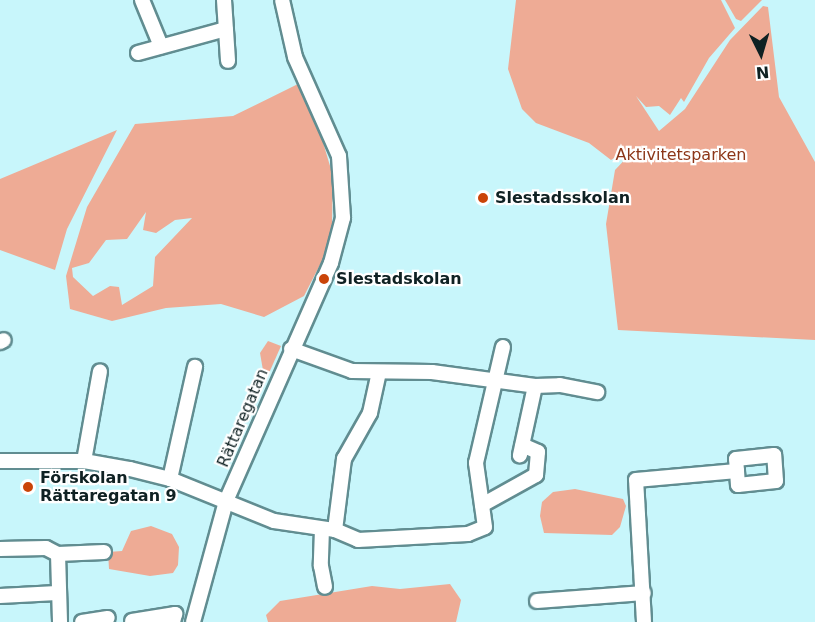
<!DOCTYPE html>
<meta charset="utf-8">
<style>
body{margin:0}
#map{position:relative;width:815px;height:622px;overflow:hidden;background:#c8f6fb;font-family:"DejaVu Sans",sans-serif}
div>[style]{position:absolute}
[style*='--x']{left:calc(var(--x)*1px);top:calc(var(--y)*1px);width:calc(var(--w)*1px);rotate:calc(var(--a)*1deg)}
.green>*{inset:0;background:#eeab95}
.roads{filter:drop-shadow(2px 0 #618d91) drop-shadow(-2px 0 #618d91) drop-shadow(0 2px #618d91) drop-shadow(0 -2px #618d91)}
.minor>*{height:14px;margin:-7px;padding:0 7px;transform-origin:7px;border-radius:7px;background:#fff}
.dots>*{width:16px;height:16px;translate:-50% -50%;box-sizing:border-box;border:3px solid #fff;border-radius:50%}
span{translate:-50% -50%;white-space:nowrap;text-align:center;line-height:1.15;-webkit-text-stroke:4.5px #fff;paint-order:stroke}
.park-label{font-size:16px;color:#8c3618}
.poi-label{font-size:16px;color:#0f2123;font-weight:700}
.left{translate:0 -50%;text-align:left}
.street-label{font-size:16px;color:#0f2123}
.north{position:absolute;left:731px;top:24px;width:60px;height:60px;-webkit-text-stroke:4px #fff;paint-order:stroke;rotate:175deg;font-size:16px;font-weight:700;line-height:24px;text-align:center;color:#0f2123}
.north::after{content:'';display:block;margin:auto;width:21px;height:27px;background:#0f2123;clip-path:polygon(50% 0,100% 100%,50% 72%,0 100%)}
</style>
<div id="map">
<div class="green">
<i style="clip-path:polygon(516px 0,721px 0,735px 28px,709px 58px,684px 102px,681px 98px,670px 115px,659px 106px,646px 107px,636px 96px,659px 131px,685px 109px,730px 40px,763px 6px,768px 7px,779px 97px,815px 162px,815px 340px,618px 330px,606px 224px,615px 170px,633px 151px,630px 148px,611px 160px,589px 143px,536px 123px,522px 109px,508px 69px)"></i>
<i style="clip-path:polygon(725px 0,762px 0,741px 21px,736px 19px)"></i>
<i style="clip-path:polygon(evenodd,298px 84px,322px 139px,333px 176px,332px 224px,327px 251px,304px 296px,264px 317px,221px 304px,166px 308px,112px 321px,70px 309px,66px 276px,87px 207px,135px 124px,233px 116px,298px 84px,146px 212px,143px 230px,156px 233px,175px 220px,192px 218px,155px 257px,153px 286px,122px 305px,119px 287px,110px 286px,93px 296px,73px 277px,72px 268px,89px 263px,106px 240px,127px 239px,146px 212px)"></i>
<i style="clip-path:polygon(117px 130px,67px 229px,55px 270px,0 250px,0 179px)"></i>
<i style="clip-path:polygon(268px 341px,281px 346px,265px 382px,260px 353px)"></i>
<i style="clip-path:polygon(575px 489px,623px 499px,626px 506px,620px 527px,612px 535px,544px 533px,540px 516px,542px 502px,553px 492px)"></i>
<i style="clip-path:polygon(151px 526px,172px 534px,179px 547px,178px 565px,173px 573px,150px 576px,109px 569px,108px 552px,122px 551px,131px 531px)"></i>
<i style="clip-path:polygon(450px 584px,461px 600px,456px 622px,268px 622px,266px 615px,280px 601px,372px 586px,400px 589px)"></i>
</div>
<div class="roads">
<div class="minor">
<i style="--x:142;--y:0;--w:50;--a:67.6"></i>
<i style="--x:224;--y:0;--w:61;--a:86.2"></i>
<i style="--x:138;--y:53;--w:91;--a:-15.3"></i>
<i style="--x:0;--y:342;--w:4;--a:-27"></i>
<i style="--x:291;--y:349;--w:65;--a:19.8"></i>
<i style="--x:352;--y:371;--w:80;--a:0.7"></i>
<i style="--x:432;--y:372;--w:104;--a:7.7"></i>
<i style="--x:535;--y:386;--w:71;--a:102.3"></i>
<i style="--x:535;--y:386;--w:25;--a:-2"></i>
<i style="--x:560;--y:385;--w:38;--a:11"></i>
<i style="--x:0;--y:461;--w:84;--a:0"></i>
<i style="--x:84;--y:461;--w:47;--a:9.9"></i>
<i style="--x:130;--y:469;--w:41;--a:14"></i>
<i style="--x:170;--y:479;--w:112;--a:22"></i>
<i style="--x:274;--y:521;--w:62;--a:8.4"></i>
<i style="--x:335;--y:530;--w:25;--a:23"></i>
<i style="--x:358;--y:540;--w:110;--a:-3.1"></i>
<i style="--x:468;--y:534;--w:18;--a:-22"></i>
<i style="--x:485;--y:527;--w:65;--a:-98"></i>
<i style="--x:476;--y:463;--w:119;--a:-76.9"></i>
<i style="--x:84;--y:461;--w:91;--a:-79.9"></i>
<i style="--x:170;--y:479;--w:115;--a:-77.4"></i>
<i style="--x:482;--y:505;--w:62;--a:-29.1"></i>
<i style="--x:536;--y:475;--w:23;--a:-85"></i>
<i style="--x:538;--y:452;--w:17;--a:-156"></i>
<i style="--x:322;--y:529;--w:37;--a:92"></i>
<i style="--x:321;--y:566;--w:21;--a:79"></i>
<i style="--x:335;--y:530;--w:72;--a:-82.8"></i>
<i style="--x:344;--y:459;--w:53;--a:-60.5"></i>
<i style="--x:370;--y:413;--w:42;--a:-77.6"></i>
<i style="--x:0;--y:549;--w:46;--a:-1.2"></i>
<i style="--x:46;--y:548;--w:13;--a:27"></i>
<i style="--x:58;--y:554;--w:68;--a:88.3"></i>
<i style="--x:58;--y:554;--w:46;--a:-2.5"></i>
<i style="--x:0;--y:596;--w:57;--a:-3"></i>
<i style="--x:537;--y:601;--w:107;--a:-4.3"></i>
<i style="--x:132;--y:621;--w:44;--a:-9.2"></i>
<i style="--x:175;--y:614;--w:8;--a:104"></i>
<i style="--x:82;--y:622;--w:26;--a:-9"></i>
<i style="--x:193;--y:622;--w:125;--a:-74.7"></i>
<i style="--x:226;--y:501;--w:260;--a:-66.2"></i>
<i style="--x:331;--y:263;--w:47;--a:-75.1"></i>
<i style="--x:343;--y:218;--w:62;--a:-93.7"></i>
<i style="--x:339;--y:156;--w:108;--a:-114"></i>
<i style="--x:295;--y:57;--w:58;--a:-102.8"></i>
<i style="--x:644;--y:622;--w:142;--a:-93.2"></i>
<i style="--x:636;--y:480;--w:101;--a:-5.1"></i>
<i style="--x:737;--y:471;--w:14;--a:86"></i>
<i style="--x:738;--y:485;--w:38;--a:-6"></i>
<i style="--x:776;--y:481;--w:26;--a:-94"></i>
<i style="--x:774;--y:455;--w:38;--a:174"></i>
<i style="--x:736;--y:459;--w:12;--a:85"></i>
</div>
</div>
<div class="dots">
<i style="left:483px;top:198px;background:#ca4408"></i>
<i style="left:324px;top:279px;background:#ca4408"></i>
<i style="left:28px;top:487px;background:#ca4408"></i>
</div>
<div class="park-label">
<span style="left:681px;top:155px">Aktivitetsparken</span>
</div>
<div class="poi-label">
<span class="left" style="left:495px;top:198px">Slestadsskolan</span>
<span class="left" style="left:336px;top:279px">Slestadskolan</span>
<span class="left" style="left:40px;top:487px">Förskolan<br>Rättaregatan 9</span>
</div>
<div class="street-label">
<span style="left:243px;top:418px;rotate:-67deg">Rättaregatan</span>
</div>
<div class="north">N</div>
</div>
